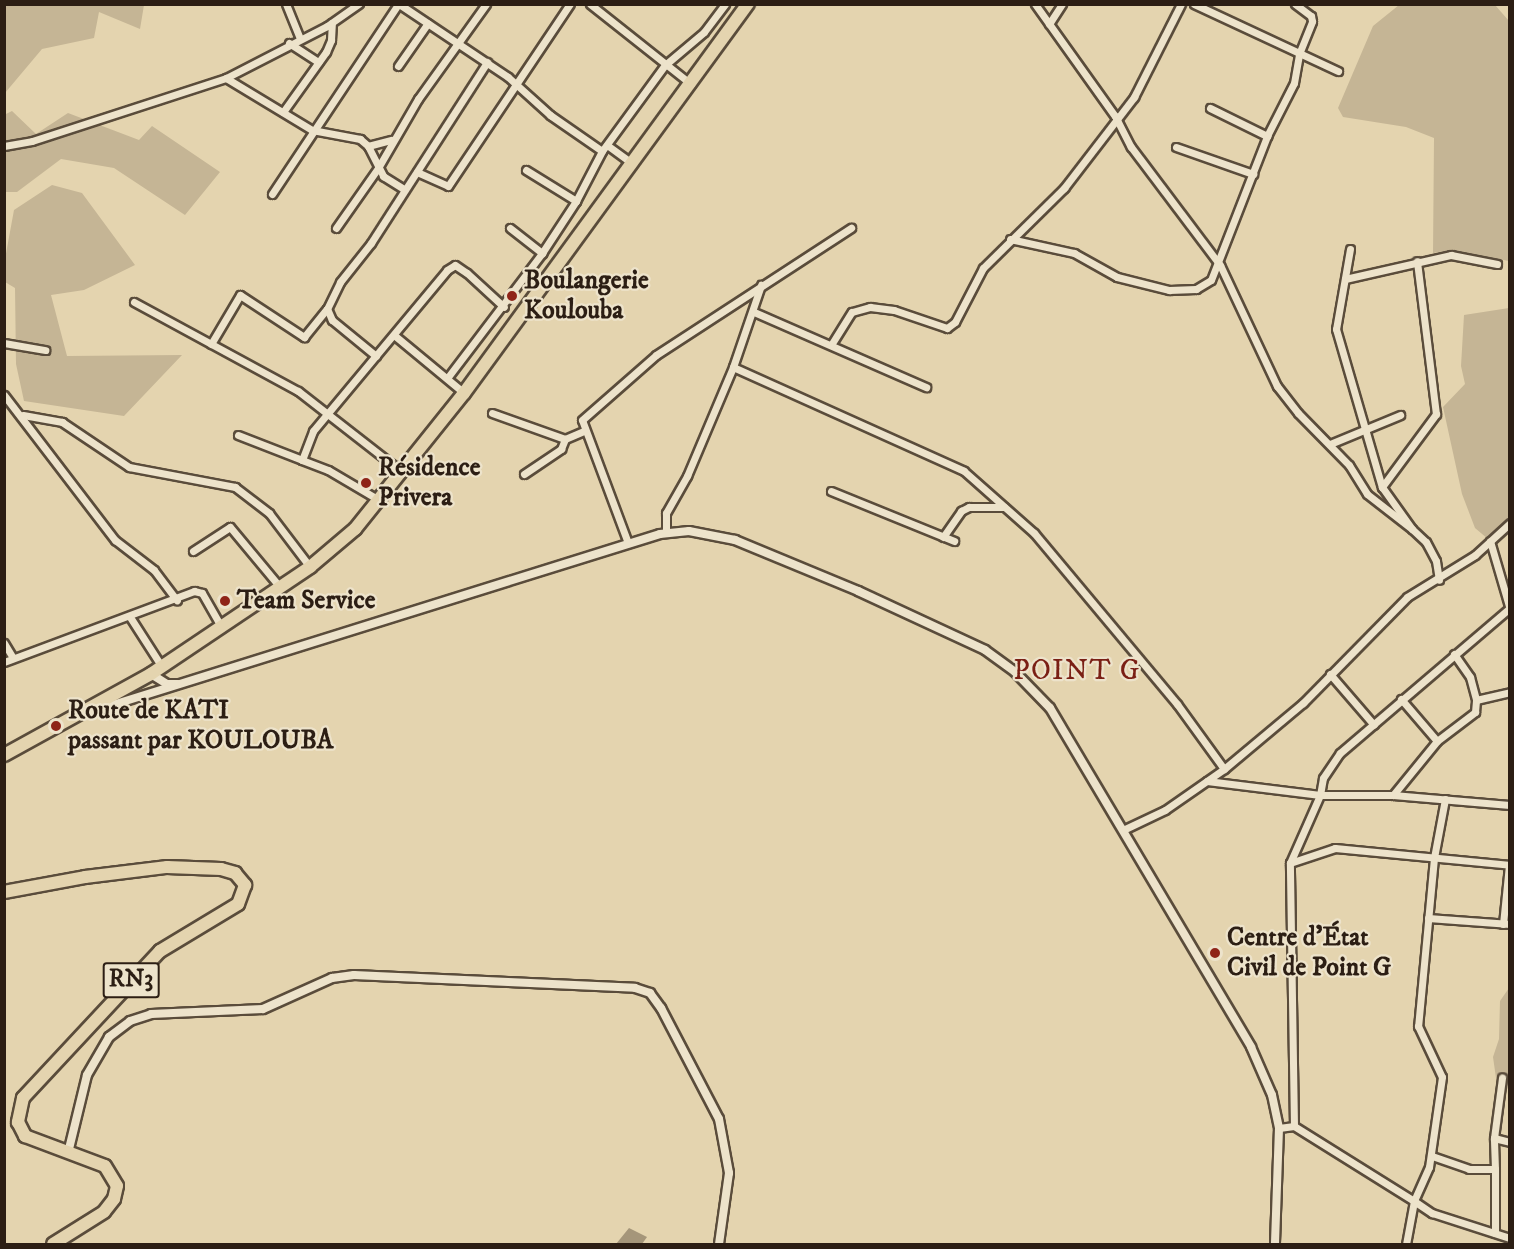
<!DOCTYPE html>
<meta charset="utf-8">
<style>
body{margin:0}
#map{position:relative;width:1514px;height:1249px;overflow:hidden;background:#e4d4af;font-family:"IM FELL DW Pica",serif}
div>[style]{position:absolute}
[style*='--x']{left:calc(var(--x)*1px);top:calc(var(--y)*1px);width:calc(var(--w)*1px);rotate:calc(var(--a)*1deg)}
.green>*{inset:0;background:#c5b595}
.water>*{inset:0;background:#a5967a}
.roads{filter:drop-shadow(2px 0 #5a4c3b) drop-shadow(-2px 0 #5a4c3b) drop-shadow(0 2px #5a4c3b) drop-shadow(0 -2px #5a4c3b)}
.minor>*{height:7px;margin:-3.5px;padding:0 3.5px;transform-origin:3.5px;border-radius:3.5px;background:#ede3cb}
.tertiary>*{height:8px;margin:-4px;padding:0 4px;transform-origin:4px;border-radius:4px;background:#ede3cb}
.trunk>*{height:12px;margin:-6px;padding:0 6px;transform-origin:6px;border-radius:6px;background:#e4d4af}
.dots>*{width:16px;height:16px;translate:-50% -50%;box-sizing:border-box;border:3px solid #ede3cb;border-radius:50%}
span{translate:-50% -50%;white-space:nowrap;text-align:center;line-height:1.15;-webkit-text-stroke:4.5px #ede3cb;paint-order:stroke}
.shield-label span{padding:2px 4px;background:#ede3cb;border:2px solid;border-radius:4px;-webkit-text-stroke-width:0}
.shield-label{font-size:24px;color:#2c1e14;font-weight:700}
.poi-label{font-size:26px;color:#2c1e14;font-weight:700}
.left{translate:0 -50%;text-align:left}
.quarter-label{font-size:28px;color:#7a1f14;letter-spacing:1.5px}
.frame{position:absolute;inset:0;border:6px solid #2c1e14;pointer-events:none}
</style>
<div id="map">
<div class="green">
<i style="clip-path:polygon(5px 4px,144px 4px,144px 5px,140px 29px,99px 12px,94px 38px,42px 49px,5px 93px)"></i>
<i style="clip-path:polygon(1399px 5px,1495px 5px,1509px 21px,1509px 261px,1450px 250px,1433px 253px,1434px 138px,1406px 127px,1343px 117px,1338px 108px,1373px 26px)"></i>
<i style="clip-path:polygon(12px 111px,36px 134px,68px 113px,139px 140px,152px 126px,220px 172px,185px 215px,114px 168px,61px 159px,17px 192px,5px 192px,4px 115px)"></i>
<i style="clip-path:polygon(52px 185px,82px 193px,135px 265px,84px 290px,51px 295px,67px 356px,182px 355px,124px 416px,24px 401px,16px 364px,15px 288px,5px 282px,5px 259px,14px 210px)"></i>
<i style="clip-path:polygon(1509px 308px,1509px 532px,1488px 539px,1475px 528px,1462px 494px,1443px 407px,1465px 384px,1461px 366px,1464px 315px)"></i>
<i style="clip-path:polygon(1509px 988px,1509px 1090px,1496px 1078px,1493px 1057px,1499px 1039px,1500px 1001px)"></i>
</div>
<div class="water">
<i style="clip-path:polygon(629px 1228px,647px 1237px,642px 1244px,616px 1244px)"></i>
</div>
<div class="roads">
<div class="minor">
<i style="--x:286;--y:4;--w:37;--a:68"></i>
<i style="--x:399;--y:4;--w:131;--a:33.8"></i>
<i style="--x:508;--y:77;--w:57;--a:42.1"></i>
<i style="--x:550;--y:115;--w:63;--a:34.7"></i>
<i style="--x:590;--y:4;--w:129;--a:38.4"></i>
<i style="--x:1035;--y:4;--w:138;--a:54.5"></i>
<i style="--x:1115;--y:116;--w:35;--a:63"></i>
<i style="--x:1131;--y:147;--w:148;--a:53"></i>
<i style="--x:1220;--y:265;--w:134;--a:64.8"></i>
<i style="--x:1277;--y:386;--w:34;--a:52"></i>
<i style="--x:1298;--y:413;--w:73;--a:45.6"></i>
<i style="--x:1349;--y:465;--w:34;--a:58"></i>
<i style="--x:1367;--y:494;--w:57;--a:37.9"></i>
<i style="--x:1194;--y:4;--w:159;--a:25"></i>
<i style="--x:1049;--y:24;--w:24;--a:-57"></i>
<i style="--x:289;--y:43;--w:35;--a:33"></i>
<i style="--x:398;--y:66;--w:52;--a:-55.1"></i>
<i style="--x:226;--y:78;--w:100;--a:31.2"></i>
<i style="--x:312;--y:130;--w:49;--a:10.6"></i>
<i style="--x:360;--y:139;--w:11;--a:41"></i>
<i style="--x:368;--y:146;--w:34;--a:63"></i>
<i style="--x:383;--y:176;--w:25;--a:32"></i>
<i style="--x:1210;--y:108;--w:64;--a:26.2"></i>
<i style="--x:283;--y:112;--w:74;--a:-54.4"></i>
<i style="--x:326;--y:52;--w:13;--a:-67"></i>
<i style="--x:331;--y:40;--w:17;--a:-87"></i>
<i style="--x:607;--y:145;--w:32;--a:36"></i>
<i style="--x:4;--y:146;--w:28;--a:-10"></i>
<i style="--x:32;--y:141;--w:204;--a:-18"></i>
<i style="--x:226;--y:78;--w:114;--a:-27.2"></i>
<i style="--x:327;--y:26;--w:39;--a:-35"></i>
<i style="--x:368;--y:146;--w:24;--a:-15"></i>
<i style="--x:1176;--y:147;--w:82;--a:19.3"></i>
<i style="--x:526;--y:170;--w:59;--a:31.8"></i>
<i style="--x:417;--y:172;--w:34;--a:24"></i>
<i style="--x:448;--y:186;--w:219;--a:-56.2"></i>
<i style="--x:272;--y:194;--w:228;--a:-56.4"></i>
<i style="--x:336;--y:228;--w:73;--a:-55"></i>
<i style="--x:378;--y:168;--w:80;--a:-59.9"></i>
<i style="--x:418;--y:99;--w:117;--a:-54.4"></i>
<i style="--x:510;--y:228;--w:41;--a:38"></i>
<i style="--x:1010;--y:239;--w:66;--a:12.3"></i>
<i style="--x:1074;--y:253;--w:49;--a:29.2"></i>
<i style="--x:1117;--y:277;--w:54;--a:14"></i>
<i style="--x:1169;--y:290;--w:27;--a:-2"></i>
<i style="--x:1196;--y:289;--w:17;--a:-31"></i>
<i style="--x:1211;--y:280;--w:155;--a:-68.7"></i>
<i style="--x:1267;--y:136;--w:59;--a:-63"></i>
<i style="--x:1294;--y:83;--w:29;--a:-80"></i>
<i style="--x:1299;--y:54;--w:35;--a:-68"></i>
<i style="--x:1312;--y:21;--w:5;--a:-101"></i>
<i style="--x:1311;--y:16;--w:20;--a:-143"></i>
<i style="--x:1350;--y:249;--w:81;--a:99.9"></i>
<i style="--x:1336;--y:329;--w:165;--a:73.8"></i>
<i style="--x:1382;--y:487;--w:52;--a:54.5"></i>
<i style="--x:1412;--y:529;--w:19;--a:43"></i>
<i style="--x:1426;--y:542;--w:21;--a:62"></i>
<i style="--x:1436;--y:561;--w:19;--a:81"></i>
<i style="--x:1345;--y:279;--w:109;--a:-12.8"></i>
<i style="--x:1451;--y:255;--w:47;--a:11.1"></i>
<i style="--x:134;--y:302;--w:187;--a:28.5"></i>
<i style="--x:298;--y:391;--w:132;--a:37.9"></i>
<i style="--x:754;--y:312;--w:188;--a:23.6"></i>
<i style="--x:394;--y:335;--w:91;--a:39.6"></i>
<i style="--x:4;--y:343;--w:42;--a:9.7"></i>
<i style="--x:211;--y:344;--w:57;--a:-59.4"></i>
<i style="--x:240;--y:295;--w:77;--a:33.3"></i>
<i style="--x:304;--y:337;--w:36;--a:-51"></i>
<i style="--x:831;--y:345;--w:39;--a:-58"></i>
<i style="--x:852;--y:312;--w:19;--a:-16"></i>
<i style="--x:870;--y:307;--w:24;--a:7"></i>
<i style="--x:894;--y:310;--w:56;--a:18.8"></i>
<i style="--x:947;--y:328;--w:10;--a:-37"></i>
<i style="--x:955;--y:322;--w:61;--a:-62.6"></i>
<i style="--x:983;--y:268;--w:114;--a:-44.6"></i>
<i style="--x:1064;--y:188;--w:115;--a:-52.4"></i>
<i style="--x:1134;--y:97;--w:104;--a:-63.2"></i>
<i style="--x:376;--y:356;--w:57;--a:-140.7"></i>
<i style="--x:332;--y:320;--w:12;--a:-114"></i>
<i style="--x:327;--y:309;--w:30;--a:-64"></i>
<i style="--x:340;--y:282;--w:50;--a:-51.5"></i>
<i style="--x:371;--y:243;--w:215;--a:-57.3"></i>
<i style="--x:733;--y:367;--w:253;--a:24.2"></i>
<i style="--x:964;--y:471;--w:94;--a:41.5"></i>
<i style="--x:1034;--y:533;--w:223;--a:50.1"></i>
<i style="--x:1177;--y:704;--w:80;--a:54.1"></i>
<i style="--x:448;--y:377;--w:156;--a:-52.8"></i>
<i style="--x:542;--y:253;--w:62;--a:-56.8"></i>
<i style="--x:576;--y:201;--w:56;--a:-62.5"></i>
<i style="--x:602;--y:151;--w:107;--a:-53.8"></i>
<i style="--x:665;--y:65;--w:51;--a:-40.2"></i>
<i style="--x:704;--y:32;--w:35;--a:-53"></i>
<i style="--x:4;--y:395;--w:183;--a:52.6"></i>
<i style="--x:115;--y:540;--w:49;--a:37.6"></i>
<i style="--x:154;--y:570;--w:38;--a:53"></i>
<i style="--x:492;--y:413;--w:77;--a:19.6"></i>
<i style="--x:23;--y:415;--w:40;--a:10"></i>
<i style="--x:62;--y:422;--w:81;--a:33.9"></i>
<i style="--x:129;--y:467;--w:108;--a:10.7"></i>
<i style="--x:235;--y:487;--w:43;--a:37.4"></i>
<i style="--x:269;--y:513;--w:68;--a:52.8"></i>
<i style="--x:238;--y:435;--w:69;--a:21.3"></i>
<i style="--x:1330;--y:444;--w:76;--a:-22.5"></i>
<i style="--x:524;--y:474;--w:45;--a:-34"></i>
<i style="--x:561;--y:449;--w:11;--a:-68"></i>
<i style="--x:565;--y:439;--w:21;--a:-23"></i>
<i style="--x:1382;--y:487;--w:91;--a:-53.5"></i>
<i style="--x:1436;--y:414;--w:154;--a:-97.1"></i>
<i style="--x:831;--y:491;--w:133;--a:22.1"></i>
<i style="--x:379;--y:500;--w:59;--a:-149.5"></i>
<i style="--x:328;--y:470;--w:28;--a:-159"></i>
<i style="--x:302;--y:460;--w:31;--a:-69"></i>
<i style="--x:313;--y:431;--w:209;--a:-50.2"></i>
<i style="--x:447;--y:270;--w:9;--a:-32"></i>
<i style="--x:455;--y:265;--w:14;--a:34"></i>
<i style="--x:467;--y:273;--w:50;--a:42.6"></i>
<i style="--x:666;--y:533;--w:20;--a:-90"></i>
<i style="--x:666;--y:513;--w:43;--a:-60.4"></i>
<i style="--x:687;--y:476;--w:118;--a:-67.1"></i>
<i style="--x:733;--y:367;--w:87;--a:-71.1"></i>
<i style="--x:943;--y:537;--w:32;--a:-55"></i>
<i style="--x:961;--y:511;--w:9;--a:-27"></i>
<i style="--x:969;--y:507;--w:35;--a:0"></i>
<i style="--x:1490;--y:541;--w:68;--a:73.7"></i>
<i style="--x:628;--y:543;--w:131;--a:-110.5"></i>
<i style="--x:582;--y:420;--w:98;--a:-41.3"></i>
<i style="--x:656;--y:355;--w:233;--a:-33.1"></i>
<i style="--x:193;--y:551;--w:44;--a:-33"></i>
<i style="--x:230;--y:527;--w:78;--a:50.2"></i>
<i style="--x:130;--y:617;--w:59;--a:57.4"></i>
<i style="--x:4;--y:643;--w:17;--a:59"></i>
<i style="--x:1454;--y:654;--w:28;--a:55"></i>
<i style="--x:1470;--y:677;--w:24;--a:75"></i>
<i style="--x:1476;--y:700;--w:35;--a:-13"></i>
<i style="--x:4;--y:662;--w:203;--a:-20.5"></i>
<i style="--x:194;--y:591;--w:8;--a:14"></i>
<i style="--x:202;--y:593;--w:40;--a:60.3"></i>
<i style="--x:1330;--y:674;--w:67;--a:49.2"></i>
<i style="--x:1401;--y:699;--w:55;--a:49.4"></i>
<i style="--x:1207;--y:781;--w:114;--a:7.1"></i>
<i style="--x:1320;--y:795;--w:73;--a:0"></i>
<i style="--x:1393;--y:795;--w:117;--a:4.9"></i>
<i style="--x:1393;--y:795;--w:70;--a:-50.8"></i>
<i style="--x:1437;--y:741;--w:48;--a:-37.3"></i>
<i style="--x:1475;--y:712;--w:12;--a:-85"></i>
<i style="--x:1445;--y:799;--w:60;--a:100.6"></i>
<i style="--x:1434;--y:858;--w:169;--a:95.4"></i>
<i style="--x:1418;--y:1026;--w:56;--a:64.8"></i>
<i style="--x:1442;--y:1077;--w:91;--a:98.2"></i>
<i style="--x:1429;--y:1167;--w:37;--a:114"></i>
<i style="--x:1414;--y:1201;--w:22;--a:34"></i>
<i style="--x:1432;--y:1213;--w:82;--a:17.8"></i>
<i style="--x:1125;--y:829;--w:44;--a:-25.4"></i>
<i style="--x:1165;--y:810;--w:72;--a:-34.8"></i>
<i style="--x:1224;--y:769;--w:103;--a:-39.9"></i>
<i style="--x:1303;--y:703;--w:148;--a:-45.5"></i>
<i style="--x:1407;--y:597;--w:80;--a:-31.7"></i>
<i style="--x:1475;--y:555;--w:47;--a:-42.4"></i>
<i style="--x:1290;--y:863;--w:47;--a:-18.4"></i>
<i style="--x:1335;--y:848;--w:176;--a:5.5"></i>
<i style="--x:1428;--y:918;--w:82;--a:4.2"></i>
<i style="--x:1503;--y:924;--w:59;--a:-84.2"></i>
<i style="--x:1294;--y:1126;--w:263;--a:-90.9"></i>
<i style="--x:1290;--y:863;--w:74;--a:-66.2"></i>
<i style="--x:1320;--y:795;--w:17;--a:-80"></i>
<i style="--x:1323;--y:778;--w:30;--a:-56"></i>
<i style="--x:1340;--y:753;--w:223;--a:-40.5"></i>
<i style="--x:1279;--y:1128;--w:15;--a:-8"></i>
<i style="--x:1294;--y:1126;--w:142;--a:32"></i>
<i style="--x:1414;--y:1201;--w:44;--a:100.5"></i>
<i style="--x:1494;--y:1138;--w:16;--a:14"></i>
<i style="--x:1432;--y:1156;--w:39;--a:19"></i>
<i style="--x:1469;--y:1169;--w:26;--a:0"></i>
<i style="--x:1495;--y:1169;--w:64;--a:90"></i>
<i style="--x:1495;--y:1169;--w:31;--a:-92"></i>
<i style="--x:1494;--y:1138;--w:61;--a:-82.4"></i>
</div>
<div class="tertiary">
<i style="--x:151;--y:674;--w:19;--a:32"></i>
<i style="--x:167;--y:684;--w:11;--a:0"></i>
<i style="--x:87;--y:713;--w:600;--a:-17.35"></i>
<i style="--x:660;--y:534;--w:29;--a:-6"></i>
<i style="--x:689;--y:531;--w:47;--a:11.1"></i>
<i style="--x:735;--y:540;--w:133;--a:22.5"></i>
<i style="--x:858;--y:591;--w:140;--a:24.9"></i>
<i style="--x:985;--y:650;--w:37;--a:36"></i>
<i style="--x:1015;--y:672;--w:50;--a:45.8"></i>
<i style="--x:1050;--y:708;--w:394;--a:59.3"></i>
<i style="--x:1251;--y:1047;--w:52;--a:66.4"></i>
<i style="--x:1272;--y:1095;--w:34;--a:78"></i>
<i style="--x:1279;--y:1128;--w:116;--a:92"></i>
<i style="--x:68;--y:1153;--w:80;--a:-76.3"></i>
<i style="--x:87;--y:1075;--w:44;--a:-59.9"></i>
<i style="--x:109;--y:1037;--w:26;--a:-37"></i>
<i style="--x:130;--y:1021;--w:22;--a:-18"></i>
<i style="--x:151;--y:1014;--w:112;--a:-2.6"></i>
<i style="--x:263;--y:1009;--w:76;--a:-24.2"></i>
<i style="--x:332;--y:978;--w:22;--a:-8"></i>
<i style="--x:354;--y:975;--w:281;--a:2.6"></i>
<i style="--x:635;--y:988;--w:16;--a:18"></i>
<i style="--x:650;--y:993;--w:19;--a:54"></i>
<i style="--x:661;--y:1008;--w:125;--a:62.4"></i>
<i style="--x:719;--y:1119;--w:55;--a:79.5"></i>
<i style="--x:729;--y:1173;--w:72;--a:98"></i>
</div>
<div class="trunk">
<i style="--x:4;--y:755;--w:168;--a:-28.9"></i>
<i style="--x:151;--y:674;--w:192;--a:-33.9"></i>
<i style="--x:310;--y:567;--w:59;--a:-40.2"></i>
<i style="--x:355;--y:529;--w:174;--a:-51.3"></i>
<i style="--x:464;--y:393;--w:482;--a:-53.9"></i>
<i style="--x:4;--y:892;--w:82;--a:-10.5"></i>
<i style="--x:85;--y:877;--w:83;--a:-7"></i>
<i style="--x:167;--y:867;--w:54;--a:2.1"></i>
<i style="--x:221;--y:869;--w:15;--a:16"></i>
<i style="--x:235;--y:873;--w:16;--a:50"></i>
<i style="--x:245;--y:885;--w:20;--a:110"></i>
<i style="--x:238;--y:904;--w:91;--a:148.9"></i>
<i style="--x:160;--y:951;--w:201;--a:133"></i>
<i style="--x:23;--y:1098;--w:25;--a:102"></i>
<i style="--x:18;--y:1122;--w:16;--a:63"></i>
<i style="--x:25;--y:1136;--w:85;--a:20.6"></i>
<i style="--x:105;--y:1166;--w:23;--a:59"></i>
<i style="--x:117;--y:1186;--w:13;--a:103"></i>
<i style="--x:114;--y:1199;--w:16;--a:128"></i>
<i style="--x:104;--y:1212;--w:60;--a:147.9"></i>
</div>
</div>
<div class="dots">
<i style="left:512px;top:296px;background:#8f2418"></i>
<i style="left:366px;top:483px;background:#8f2418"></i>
<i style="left:225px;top:601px;background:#8f2418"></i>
<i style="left:56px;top:726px;background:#8f2418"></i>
<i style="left:1215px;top:953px;background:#8f2418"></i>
</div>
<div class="shield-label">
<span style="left:131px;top:980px">RN3</span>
</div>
<div class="poi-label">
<span class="left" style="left:524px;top:296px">Boulangerie<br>Koulouba</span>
<span class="left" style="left:378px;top:483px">Résidence<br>Privera</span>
<span class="left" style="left:237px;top:601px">Team Service</span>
<span class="left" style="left:68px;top:726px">Route de KATI<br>passant par KOULOUBA</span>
<span class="left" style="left:1227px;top:953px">Centre d'État<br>Civil de Point G</span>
</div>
<div class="quarter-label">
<span style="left:1077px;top:671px">POINT G</span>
</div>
<div class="frame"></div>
</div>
